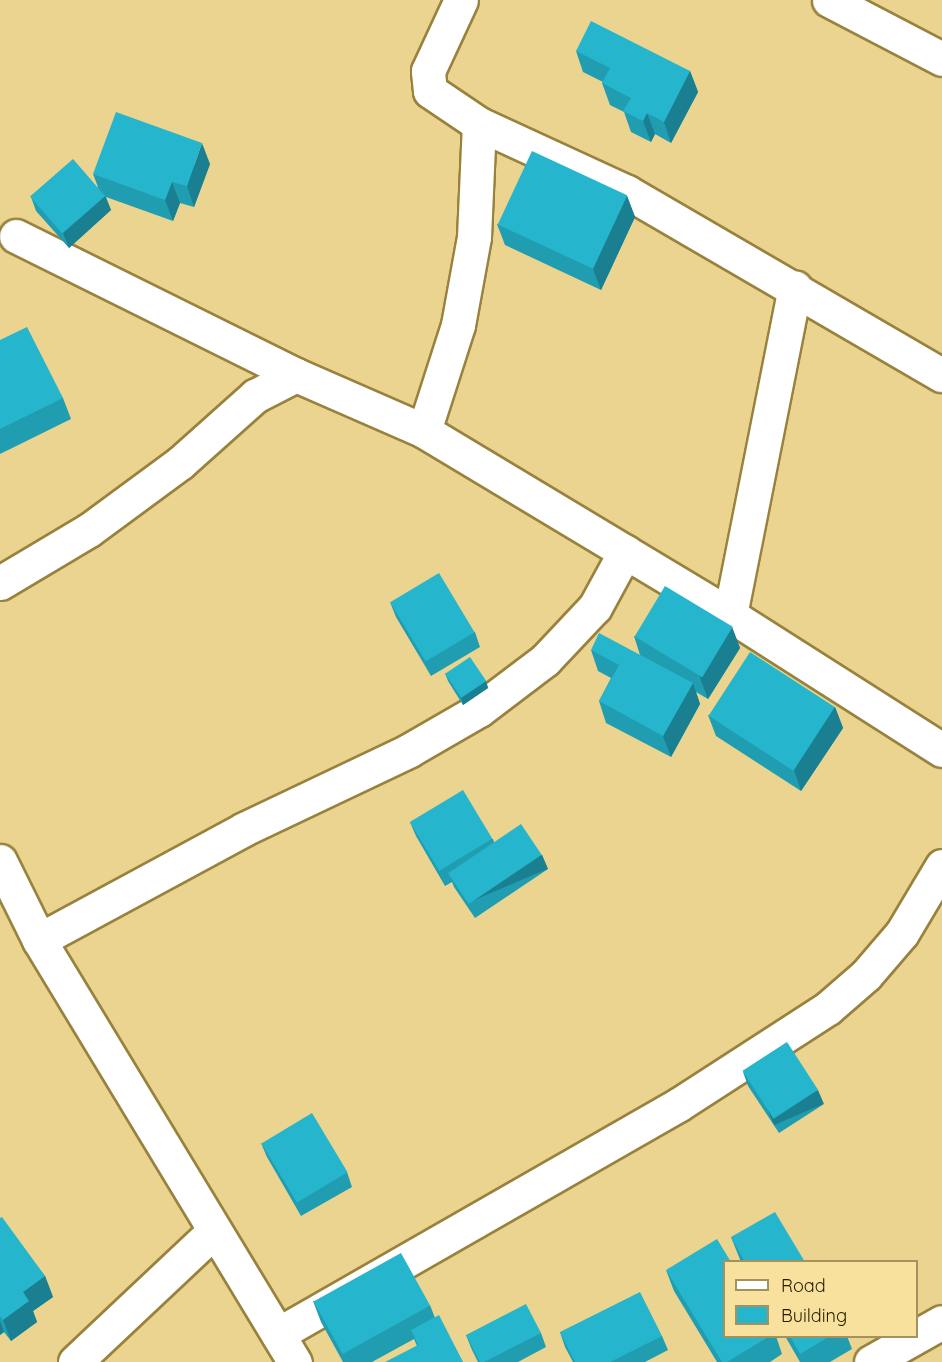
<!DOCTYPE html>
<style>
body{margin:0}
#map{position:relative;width:942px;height:1362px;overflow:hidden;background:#ebd48f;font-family:Quicksand,sans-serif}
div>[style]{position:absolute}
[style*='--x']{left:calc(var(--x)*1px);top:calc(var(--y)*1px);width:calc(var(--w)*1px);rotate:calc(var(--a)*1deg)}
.roads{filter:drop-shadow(2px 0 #98823e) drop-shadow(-2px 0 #98823e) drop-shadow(0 2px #98823e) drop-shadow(0 -2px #98823e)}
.minor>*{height:33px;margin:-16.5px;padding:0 16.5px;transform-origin:16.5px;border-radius:16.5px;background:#fff}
.wall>*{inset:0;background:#209db0}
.shaded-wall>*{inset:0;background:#1a7f90;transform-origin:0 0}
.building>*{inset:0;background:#25b6cd;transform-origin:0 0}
span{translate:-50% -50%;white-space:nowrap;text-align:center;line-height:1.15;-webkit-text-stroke:5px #f8e19c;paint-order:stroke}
.legend{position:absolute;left:723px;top:1260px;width:195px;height:78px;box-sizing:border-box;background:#f8e19c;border:2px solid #a3925e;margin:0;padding:8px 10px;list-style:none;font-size:18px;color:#231b00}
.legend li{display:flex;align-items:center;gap:12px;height:30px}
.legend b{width:30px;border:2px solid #a3925e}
</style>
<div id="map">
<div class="roads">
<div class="minor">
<i style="--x:829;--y:0;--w:127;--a:27.6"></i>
<i style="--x:479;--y:124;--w:163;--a:24.7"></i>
<i style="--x:627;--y:192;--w:364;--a:30.2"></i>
<i style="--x:16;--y:236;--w:313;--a:26.4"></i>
<i style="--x:296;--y:375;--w:140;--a:23.6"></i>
<i style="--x:424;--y:431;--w:357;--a:31"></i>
<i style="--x:730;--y:615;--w:251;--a:32.5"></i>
<i style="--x:424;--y:431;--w:111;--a:-72.2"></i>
<i style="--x:458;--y:325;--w:89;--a:-79.7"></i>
<i style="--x:474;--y:237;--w:113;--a:-87.5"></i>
<i style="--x:479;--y:124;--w:59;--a:-146"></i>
<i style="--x:430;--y:91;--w:20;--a:-96"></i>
<i style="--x:428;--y:71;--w:78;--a:-65.1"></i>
<i style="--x:0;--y:583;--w:104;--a:-30.8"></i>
<i style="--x:89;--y:530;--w:113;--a:-36.4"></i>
<i style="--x:180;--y:463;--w:101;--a:-41.8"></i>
<i style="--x:255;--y:396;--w:46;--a:-27.1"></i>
<i style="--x:730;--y:615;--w:334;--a:-78.8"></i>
<i style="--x:0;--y:861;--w:88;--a:63.7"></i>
<i style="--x:39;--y:940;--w:494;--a:58.8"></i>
<i style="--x:39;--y:940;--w:233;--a:-28.4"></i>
<i style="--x:244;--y:829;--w:182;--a:-25.4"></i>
<i style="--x:408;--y:751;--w:82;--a:-30"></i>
<i style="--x:479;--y:710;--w:83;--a:-37.1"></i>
<i style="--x:545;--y:660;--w:73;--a:-46.7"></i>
<i style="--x:595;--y:607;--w:63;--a:-61.4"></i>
<i style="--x:278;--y:1334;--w:461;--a:-29.8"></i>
<i style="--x:678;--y:1105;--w:179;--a:-32.9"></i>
<i style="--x:828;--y:1008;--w:50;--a:-41"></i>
<i style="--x:866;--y:975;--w:55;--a:-49.4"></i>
<i style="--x:902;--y:933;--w:78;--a:-59.2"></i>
<i style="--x:75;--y:1362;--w:190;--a:-43.3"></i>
<i style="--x:871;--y:1362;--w:81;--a:-29.4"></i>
</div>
</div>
<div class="wall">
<i style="clip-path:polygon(576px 51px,690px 71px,698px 92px,671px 143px,655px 134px,651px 142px,631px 132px,624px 112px,610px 105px,602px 83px,603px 82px,583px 72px)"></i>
<i style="clip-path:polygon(210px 164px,194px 207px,180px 203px,173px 221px,106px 197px,111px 210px,69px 248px,36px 211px,31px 197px,98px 187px,93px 174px)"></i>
<i style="clip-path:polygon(627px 196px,635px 217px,601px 290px,505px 245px,497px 224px)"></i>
<i style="clip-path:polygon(0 340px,63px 398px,71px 419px,0 454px)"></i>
<i style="clip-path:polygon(390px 602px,475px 632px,480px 647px,431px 676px,396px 617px)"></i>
<i style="clip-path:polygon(732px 627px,740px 648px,708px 699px,696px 692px,700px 704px,671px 757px,606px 723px,599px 701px,611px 678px,598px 671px,591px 650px,640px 655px,634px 636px)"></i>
<i style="clip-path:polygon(445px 673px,486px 681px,488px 688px,463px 705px,448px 681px)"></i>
<i style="clip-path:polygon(835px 707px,843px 728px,801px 791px,716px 736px,708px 715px)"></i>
<i style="clip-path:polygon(410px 822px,493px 839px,494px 842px,542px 855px,548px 869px,475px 918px,454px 887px,452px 882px,445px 886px,416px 836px)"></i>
<i style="clip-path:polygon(743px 1072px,824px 1104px,779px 1133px,748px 1086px)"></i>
<i style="clip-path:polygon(261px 1143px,347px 1172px,352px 1187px,301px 1216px,267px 1157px)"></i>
<i style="clip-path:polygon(0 1218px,45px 1276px,53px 1297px,33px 1311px,37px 1322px,11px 1341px,4px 1332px,0 1335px)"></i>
<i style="clip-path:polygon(731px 1237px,805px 1262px,741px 1262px)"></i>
<i style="clip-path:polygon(666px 1270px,724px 1336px,776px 1336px,782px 1354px,770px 1362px,717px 1362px,674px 1291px)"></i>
<i style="clip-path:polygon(313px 1301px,430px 1305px,435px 1318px,463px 1362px,417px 1346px,414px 1339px,372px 1362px,343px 1362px,321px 1322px)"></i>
<i style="clip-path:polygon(560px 1332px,662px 1336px,668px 1350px,645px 1362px,573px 1362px,565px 1347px)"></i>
<i style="clip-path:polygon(541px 1333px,546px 1347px,518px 1362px,478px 1362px,472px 1350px,466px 1335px)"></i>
<i style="clip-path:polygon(785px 1336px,847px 1336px,852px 1349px,830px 1362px,800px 1362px)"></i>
</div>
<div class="shaded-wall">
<i style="clip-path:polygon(690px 71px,698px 92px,671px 143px,664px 122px)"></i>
<i style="clip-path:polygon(647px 113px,655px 134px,651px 142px,643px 121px)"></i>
<i style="clip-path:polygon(202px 143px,210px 164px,194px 207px,187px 186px)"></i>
<i style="clip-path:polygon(172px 182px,180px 203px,173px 221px,165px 200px)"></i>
<i style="clip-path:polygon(105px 196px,111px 210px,69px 248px,63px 233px)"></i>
<i style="clip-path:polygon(627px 196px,635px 217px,601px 290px,593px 269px)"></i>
<i style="clip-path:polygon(732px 627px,740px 648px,708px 699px,700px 678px)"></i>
<i style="clip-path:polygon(486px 681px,488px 688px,463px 705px,461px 697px)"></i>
<i style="clip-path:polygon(693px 683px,700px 704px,671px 757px,663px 736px)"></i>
<i style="clip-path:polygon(835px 707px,843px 728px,801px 791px,794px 770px)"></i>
<i style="left:542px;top:855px;width:15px;height:87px;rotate:67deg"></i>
<i style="left:818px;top:1090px;width:15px;height:54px;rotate:67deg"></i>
<i style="clip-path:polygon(45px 1276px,53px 1297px,33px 1311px,37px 1322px,11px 1341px,3px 1320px,23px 1292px)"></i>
<i style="clip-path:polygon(0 1321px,4px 1332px,0 1335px)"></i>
</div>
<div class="building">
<i style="clip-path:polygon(591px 21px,690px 71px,664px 122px,647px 113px,643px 121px,623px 111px,631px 98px,602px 83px,610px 68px,576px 51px)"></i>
<i style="clip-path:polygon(116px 112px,202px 143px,187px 186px,172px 182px,165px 200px,93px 174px)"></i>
<i style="left:532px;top:151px;width:105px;height:81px;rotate:25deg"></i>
<i style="left:73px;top:159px;width:49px;height:57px;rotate:49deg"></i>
<i style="clip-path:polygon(27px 327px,63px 398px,0 429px,0 340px)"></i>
<i style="left:439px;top:573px;width:69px;height:57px;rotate:59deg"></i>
<i style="left:665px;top:586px;width:79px;height:59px;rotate:31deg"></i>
<i style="clip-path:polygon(599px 633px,693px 683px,663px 736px,599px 701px,619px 665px,591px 650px)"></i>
<i style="left:750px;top:652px;width:101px;height:76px;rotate:33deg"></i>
<i style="left:470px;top:657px;width:29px;height:30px;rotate:56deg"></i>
<i style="left:463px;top:790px;width:57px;height:62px;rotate:59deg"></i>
<i style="left:521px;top:824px;width:37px;height:88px;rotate:56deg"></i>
<i style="left:787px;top:1042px;width:57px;height:53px;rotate:57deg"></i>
<i style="left:312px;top:1113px;width:69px;height:59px;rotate:59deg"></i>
<i style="clip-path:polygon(775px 1212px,805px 1262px,745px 1262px,731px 1237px)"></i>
<i style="clip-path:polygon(2px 1217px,45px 1276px,23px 1292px,29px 1301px,3px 1320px,0 1316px,0 1218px)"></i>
<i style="clip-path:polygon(717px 1239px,731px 1262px,724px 1262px,724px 1336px,770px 1336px,727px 1362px,722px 1362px,666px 1270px)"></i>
<i style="left:401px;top:1253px;width:60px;height:100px;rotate:61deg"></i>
<i style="clip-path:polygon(640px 1292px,662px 1336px,610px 1362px,575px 1362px,560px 1332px)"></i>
<i style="clip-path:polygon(526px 1304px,541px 1333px,484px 1362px,480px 1362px,466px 1335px)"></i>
<i style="clip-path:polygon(439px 1315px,463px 1362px,385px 1362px,418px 1345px,411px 1330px)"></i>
<i style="clip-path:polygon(790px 1336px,830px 1336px,800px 1354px)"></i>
</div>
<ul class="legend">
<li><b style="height:8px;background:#fff"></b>Road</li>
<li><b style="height:16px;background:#25b6cd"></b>Building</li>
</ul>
</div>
